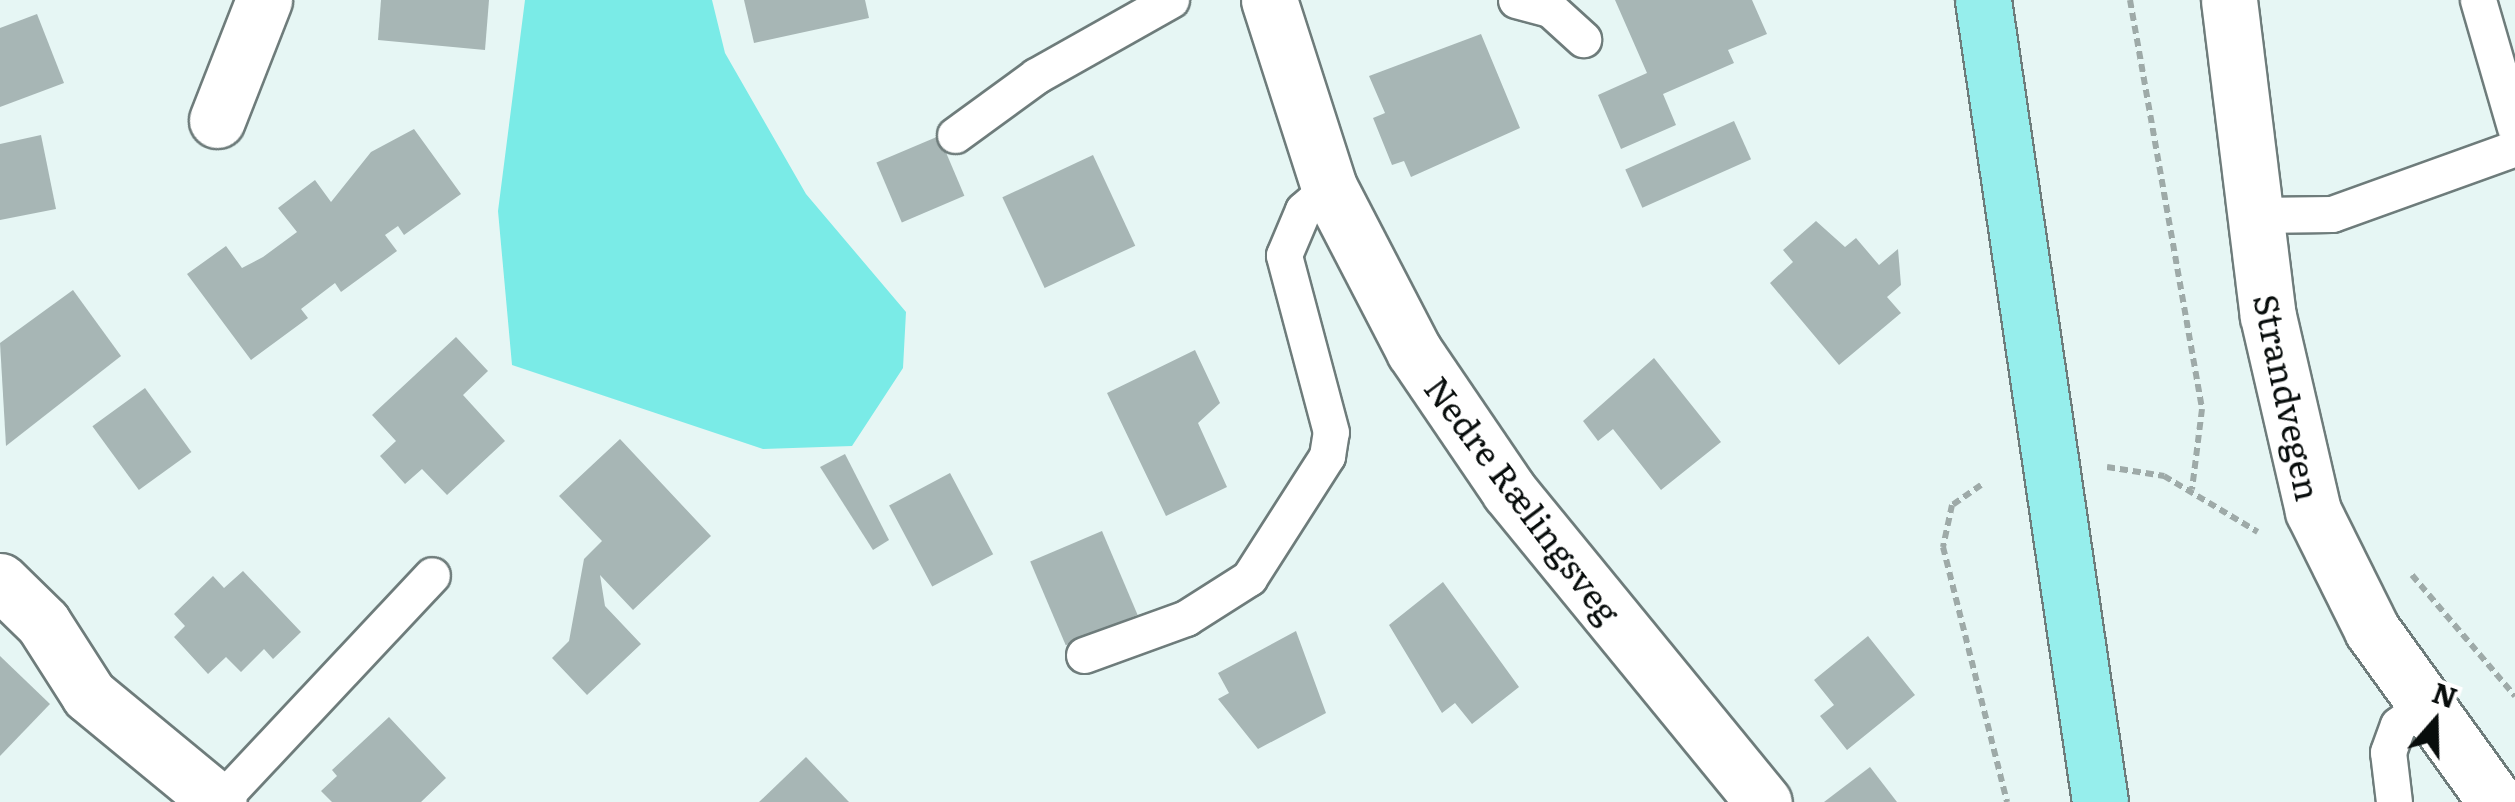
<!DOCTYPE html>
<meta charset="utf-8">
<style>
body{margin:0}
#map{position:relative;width:2515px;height:802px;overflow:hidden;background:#e6f6f4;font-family:Literata,serif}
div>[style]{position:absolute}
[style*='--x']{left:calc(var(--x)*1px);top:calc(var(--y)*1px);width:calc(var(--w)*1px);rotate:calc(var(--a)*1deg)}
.green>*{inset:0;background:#7aebe7}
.building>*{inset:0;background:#a7b6b5;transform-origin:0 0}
.path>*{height:6px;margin-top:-3px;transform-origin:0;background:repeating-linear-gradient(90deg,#9eaaa8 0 8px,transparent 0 13px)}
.roads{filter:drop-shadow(2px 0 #6e7c7b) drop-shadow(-2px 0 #6e7c7b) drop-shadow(0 2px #6e7c7b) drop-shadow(0 -2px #6e7c7b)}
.lane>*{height:35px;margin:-17.5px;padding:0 17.5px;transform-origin:17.5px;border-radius:17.5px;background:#fff}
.street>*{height:55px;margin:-27.5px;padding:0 27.5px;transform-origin:27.5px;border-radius:27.5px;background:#fff}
.primary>*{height:55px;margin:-27.5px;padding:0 27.5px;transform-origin:27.5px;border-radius:27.5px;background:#96eeec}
span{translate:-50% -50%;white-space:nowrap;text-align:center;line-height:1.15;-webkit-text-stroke:8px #fff;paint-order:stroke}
.street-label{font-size:35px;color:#080d0c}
.north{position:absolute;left:2385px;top:672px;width:100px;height:100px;-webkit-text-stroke:8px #fff;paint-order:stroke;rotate:20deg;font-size:28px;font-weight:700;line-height:40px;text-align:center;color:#080d0c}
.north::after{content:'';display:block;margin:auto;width:35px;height:45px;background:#080d0c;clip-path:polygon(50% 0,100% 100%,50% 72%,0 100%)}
</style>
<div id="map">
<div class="green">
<i style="clip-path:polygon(525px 0,712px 0,725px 53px,806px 194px,906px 312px,903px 368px,852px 446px,763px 449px,512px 365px,498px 211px)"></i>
</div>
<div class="building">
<i style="clip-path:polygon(381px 0,489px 0,485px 50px,378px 40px)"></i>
<i style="clip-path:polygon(744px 0,865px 0,869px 18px,754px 43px)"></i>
<i style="clip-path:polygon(1615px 0,1752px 0,1767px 34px,1728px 50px,1734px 63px,1663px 94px,1676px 125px,1621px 149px,1598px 95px,1647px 73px)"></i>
<i style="clip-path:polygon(37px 14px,64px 83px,0 107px,0 28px)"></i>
<i style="clip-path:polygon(1481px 34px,1520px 128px,1411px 177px,1404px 161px,1392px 165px,1373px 118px,1385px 113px,1369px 76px)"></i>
<i style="left:1734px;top:121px;width:42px;height:119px;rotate:66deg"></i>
<i style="clip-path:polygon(414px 129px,461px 194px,404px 235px,398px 226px,385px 235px,397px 251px,341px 292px,335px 283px,301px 309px,308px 318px,251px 360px,187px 274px,226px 246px,242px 268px,263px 257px,297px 232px,278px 208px,315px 180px,331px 202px,371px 152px)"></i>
<i style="clip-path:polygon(41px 135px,56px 209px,0 220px,0 144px)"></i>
<i style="left:939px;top:136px;width:65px;height:68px;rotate:67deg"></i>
<i style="left:1093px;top:155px;width:100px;height:100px;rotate:65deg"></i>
<i style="clip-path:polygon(1816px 221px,1845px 247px,1856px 238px,1879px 265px,1898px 249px,1901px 285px,1887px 297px,1901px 313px,1839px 365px,1770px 283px,1793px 262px,1783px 250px)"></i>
<i style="clip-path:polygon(73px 290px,121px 356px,6px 446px,0 343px)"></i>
<i style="clip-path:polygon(456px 337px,488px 371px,463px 395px,505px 441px,447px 495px,422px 469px,405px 484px,380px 456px,396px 441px,372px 415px)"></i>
<i style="clip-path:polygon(1195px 350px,1220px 403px,1198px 423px,1227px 487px,1166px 516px,1107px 393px)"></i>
<i style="clip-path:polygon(1654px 358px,1721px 442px,1661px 490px,1613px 429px,1598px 441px,1583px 421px)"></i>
<i style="left:145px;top:388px;width:79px;height:65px;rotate:54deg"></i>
<i style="clip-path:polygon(620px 439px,711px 536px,633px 610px,600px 575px,605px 606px,641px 644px,587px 695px,552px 658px,569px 641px,584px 559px,602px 541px,559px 496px)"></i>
<i style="clip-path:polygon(845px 454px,889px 540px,873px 550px,820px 467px)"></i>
<i style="left:950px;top:473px;width:92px;height:69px;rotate:62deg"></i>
<i style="left:1102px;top:531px;width:91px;height:78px;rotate:67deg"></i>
<i style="clip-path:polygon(243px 571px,301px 632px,273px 659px,264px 649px,241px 672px,226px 657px,208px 674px,174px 637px,185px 626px,174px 614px,213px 576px,224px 588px)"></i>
<i style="clip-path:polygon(1443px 582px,1519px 687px,1472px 724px,1455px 703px,1442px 713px,1389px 625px)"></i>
<i style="clip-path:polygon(1296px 631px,1326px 713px,1258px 749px,1218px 699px,1229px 693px,1218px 673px)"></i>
<i style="clip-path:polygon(1868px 636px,1915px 695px,1847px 750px,1820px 716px,1834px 705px,1814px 680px)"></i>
<i style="clip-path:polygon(0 656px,50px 704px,0 756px)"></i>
<i style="clip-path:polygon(389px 717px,446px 778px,421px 802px,332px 802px,321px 791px,337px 776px,332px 770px)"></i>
<i style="clip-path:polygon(806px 757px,849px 802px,759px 802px)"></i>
<i style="clip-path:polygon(1870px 767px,1897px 802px,1824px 802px)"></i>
</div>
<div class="path">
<i style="--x:2130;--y:0;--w:415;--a:80"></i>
<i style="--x:2202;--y:409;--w:81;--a:97.1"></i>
<i style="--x:2107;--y:467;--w:58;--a:9"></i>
<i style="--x:2164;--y:476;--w:109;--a:30.8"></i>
<i style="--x:1981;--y:485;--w:35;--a:145"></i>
<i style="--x:1952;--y:505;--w:43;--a:102.1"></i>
<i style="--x:1943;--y:547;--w:263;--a:75.9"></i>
<i style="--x:2412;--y:575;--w:159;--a:49.6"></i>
</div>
<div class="roads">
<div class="lane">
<i style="--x:1516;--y:0;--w:35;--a:15"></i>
<i style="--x:1550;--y:9;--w:45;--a:42.3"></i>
<i style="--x:2478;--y:0;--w:132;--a:73.8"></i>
<i style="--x:955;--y:135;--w:100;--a:-36.1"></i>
<i style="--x:1036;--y:76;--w:155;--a:-29.4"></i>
<i style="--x:2256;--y:215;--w:76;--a:-0.8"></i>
<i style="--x:2332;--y:214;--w:195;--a:-19.8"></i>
<i style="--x:1084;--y:655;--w:109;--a:-19.9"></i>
<i style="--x:1186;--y:618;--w:75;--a:-32.4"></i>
<i style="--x:1249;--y:578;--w:145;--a:-57.4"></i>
<i style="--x:1327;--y:456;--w:24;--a:-81"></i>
<i style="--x:1331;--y:432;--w:183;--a:-104.9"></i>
<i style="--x:1284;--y:255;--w:49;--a:-67.1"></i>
<i style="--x:1303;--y:210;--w:35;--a:-41"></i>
<i style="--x:219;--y:802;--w:311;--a:-46.8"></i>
<i style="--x:2394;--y:802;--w:50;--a:-96.8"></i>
<i style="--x:2388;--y:752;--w:29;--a:-70"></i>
<i style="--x:2398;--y:725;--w:34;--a:-38"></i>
</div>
<div class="street">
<i style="--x:1269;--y:0;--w:196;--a:72.2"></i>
<i style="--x:1329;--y:187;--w:185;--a:62.6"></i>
<i style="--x:1414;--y:351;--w:169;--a:55.8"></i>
<i style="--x:1509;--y:491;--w:402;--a:50.7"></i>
<i style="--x:2229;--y:0;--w:318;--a:83"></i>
<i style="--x:2268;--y:316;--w:200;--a:77"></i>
<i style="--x:2313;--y:511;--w:133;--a:63.6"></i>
<i style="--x:2372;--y:630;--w:212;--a:54.2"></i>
<i style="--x:217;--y:120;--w:129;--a:-68.6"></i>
<i style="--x:0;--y:581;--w:60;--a:44.3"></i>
<i style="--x:43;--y:623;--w:85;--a:57.4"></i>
<i style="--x:89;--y:695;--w:168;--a:39.5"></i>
</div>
<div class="primary">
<i style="--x:1983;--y:0;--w:810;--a:81.7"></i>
</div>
</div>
<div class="street-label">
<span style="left:2289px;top:397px;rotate:78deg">Strandvegen</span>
<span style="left:1524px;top:499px;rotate:53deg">Nedre Rælingsveg</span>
</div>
<div class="north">N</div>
</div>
